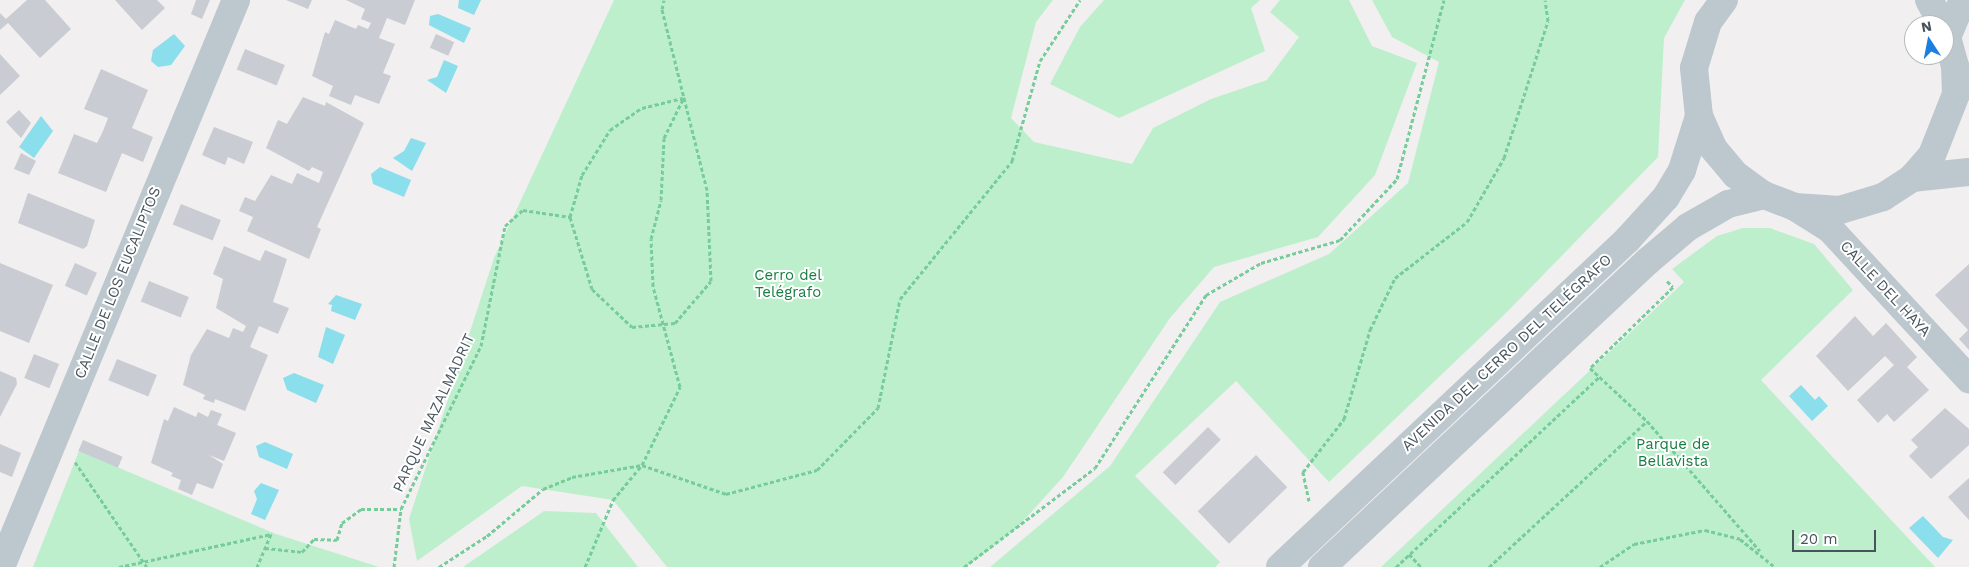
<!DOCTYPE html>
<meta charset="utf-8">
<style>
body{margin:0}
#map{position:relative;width:1969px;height:567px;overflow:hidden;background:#f1efef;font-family:"Work Sans",sans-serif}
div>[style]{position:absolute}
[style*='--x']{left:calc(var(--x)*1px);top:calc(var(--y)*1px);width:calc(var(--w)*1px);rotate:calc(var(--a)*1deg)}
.green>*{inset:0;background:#beefcd}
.water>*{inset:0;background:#8bdeeb}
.building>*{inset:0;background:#c9ccd2;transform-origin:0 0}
.path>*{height:3px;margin-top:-1.5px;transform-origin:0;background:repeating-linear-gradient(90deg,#76cd9b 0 4px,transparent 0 6.5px)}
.minor>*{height:28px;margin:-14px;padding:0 14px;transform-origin:14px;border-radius:14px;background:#bdc7ce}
span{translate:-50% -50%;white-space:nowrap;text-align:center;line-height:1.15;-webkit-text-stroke:4px #fff;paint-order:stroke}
.park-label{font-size:15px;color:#187e43}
.street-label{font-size:15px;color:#47545c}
.north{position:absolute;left:1904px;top:15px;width:50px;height:50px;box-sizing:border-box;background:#fff;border:1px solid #b5bbbe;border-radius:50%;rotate:349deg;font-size:14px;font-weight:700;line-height:20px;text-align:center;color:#47545c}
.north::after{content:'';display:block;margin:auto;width:18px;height:22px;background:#1a7fe0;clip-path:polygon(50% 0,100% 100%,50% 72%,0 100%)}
.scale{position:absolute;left:1792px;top:530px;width:84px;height:22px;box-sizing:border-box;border:2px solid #47545c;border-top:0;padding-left:6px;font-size:15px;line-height:18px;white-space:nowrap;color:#47545c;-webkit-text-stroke:4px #fff;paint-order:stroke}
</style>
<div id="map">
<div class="green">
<i style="clip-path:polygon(614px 0,1053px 0,1036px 22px,1011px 118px,1034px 142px,1132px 164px,1153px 128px,1211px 99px,1267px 80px,1299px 37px,1270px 12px,1280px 0,1349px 0,1372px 46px,1417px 63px,1375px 175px,1318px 237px,1214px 267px,1170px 318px,1063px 477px,1014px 531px,966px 567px,667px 567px,613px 500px,522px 486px,417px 561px,409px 519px,494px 258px)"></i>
<i style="clip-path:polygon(1104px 0,1260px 0,1251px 8px,1265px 51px,1119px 118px,1050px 84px,1080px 27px)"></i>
<i style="clip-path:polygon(1372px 0,1685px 0,1664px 38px,1658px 157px,1505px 314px,1329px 482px,1236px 381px,1135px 476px,1220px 562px,1215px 567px,990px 567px,1110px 466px,1220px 302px,1329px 254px,1408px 183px,1439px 62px,1392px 37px)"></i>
<i style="clip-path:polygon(1743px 228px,1770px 228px,1814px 244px,1853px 290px,1761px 380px,1935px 567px,1381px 567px,1684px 282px,1672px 269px,1717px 236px)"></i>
<i style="clip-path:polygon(79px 451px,276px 534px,379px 567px,33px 567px)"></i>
<i style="clip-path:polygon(544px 511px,596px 513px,638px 567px,463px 567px)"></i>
</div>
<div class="water">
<i style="clip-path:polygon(459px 0,481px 0,474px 15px,458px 8px)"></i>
<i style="clip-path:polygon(438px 14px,471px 28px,464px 43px,429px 25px,430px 16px)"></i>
<i style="clip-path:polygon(174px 34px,185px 46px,171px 65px,158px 67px,151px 61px,153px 50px)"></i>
<i style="clip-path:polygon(444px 60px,458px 66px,446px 93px,427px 80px,437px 77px)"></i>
<i style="clip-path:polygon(41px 116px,53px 131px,34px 158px,19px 147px)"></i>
<i style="clip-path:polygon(411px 138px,426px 143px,412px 171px,393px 158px,404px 151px)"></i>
<i style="clip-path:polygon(380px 167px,411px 180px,404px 197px,373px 184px,371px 174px)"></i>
<i style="clip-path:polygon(336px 295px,362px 304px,355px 320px,331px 311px,332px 305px,328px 304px)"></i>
<i style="clip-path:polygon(326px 327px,345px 335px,333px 364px,318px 357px)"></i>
<i style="clip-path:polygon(294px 373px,324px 385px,316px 403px,287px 390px,283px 378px)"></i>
<i style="clip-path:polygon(1801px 385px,1815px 400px,1819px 396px,1828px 406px,1812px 421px,1789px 396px)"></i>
<i style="clip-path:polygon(265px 442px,293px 454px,287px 469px,259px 457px,256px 446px)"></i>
<i style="clip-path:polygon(261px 483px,279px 490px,265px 520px,251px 514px,257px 499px,254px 491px)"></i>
<i style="clip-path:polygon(1923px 516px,1943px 537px,1953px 540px,1938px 558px,1909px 528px)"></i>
</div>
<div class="building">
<i style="clip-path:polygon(27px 0,45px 0,71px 29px,40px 58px,8px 23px,0 30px,0 13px,6px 19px)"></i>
<i style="clip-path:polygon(115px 0,157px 0,165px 8px,142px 30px)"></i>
<i style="clip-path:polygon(196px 0,210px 0,202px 19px,191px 14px)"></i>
<i style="clip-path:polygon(286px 0,312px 0,308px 9px)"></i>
<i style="clip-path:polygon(346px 0,415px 0,405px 25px,387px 18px,379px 38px,395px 44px,383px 73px,391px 76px,379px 104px,355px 95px,351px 105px,329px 96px,333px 86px,312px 76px,325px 32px,329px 34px,335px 20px,356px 29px,358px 25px,368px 29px,371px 23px,361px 19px,365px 9px)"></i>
<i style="left:436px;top:34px;width:20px;height:15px;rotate:24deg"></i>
<i style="left:245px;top:49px;width:43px;height:22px;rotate:22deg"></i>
<i style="clip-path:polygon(0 54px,20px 76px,0 95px)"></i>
<i style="clip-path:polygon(101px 69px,148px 90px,132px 128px,153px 137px,143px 162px,122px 153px,106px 192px,58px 173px,74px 134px,97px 143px,103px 131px,108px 118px,84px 109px)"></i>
<i style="clip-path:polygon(303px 97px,325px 106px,326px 102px,364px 123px,317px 227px,321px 229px,309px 259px,247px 231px,253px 217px,239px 211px,245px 197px,255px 201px,271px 175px,292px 184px,297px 173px,319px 183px,323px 172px,312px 167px,309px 171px,266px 148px,278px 120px,287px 124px)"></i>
<i style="clip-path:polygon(19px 110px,31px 123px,21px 138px,6px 122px)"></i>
<i style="clip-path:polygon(214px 127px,253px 142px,244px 164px,228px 157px,225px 165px,202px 155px)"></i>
<i style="clip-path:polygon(21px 153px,36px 161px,29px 175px,14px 169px)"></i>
<i style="clip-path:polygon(28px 193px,95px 220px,87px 246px,83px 249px,18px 223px)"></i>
<i style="left:181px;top:204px;width:43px;height:22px;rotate:22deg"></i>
<i style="clip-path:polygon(224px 246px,260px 261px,265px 250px,287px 259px,273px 302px,289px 308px,278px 334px,259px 326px,250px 347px,268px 355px,245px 411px,215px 399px,214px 403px,203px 399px,205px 395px,183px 385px,191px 355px,207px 329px,229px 338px,233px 328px,243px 332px,246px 326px,216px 308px,223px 279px,213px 274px)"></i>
<i style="clip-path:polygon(0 263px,53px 285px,29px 343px,0 331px)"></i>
<i style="left:75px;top:263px;width:24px;height:25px;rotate:24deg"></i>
<i style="clip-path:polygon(1969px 264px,1969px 350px,1959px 339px,1968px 330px,1935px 295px)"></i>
<i style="left:149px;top:281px;width:43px;height:22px;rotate:22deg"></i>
<i style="clip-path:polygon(1855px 316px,1873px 336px,1886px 323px,1917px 357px,1907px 367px,1929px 390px,1894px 422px,1887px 414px,1878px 423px,1857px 400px,1894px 365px,1885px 356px,1848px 391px,1816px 356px)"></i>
<i style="left:34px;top:354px;width:27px;height:26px;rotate:22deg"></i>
<i style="left:117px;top:359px;width:43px;height:23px;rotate:22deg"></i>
<i style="clip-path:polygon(0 371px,16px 378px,17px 384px,0 417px)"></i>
<i style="clip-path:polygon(174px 407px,196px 417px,198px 412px,208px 417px,211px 410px,222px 414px,217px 425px,236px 433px,224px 461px,209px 455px,223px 464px,213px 489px,197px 483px,192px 495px,178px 489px,181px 480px,171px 476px,173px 473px,151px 463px,164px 419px,168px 421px)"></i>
<i style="clip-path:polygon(1945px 408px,1969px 429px,1969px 445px,1931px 479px,1909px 456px,1918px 447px,1911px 440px)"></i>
<i style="left:1208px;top:427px;width:18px;height:64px;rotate:45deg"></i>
<i style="left:83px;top:440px;width:43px;height:12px;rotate:23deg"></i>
<i style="clip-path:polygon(0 444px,21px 453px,12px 477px,0 472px)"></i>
<i style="left:1256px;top:455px;width:45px;height:81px;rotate:46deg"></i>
<i style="clip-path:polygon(1969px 478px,1969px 520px,1948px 497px)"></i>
</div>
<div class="path">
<i style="--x:570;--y:217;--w:44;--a:-74.1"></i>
<i style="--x:582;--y:175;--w:53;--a:-58.1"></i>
<i style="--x:610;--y:130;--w:39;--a:-35"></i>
<i style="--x:642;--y:108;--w:42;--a:-13.7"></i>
<i style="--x:1667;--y:281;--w:8;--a:45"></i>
<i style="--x:1673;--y:287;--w:116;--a:135.7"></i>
<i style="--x:1590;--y:368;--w:78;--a:42.9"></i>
<i style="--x:1647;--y:421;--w:172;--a:49"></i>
<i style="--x:75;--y:462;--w:127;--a:55.6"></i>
<i style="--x:1309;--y:501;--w:30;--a:-102"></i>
<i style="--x:1303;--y:472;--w:67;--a:-52.3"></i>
<i style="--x:1344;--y:419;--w:93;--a:-73.7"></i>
<i style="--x:1370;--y:330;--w:58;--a:-64.3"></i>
<i style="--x:1395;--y:278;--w:91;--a:-37.9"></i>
<i style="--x:1467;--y:222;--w:74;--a:-60"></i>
<i style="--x:1504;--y:158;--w:144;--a:-72.2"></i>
<i style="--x:1548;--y:21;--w:21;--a:-98"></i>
<i style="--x:265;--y:548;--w:37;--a:6"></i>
<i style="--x:302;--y:552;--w:18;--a:-47"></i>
<i style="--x:314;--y:539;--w:23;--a:2"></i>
<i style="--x:337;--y:540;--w:18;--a:-74"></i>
<i style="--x:342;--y:523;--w:24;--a:-36"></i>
<i style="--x:361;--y:509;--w:40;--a:0"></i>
<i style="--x:1409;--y:554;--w:18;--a:47"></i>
<i style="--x:119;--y:567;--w:156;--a:-12.2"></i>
<i style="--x:271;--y:534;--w:36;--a:113"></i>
<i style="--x:394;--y:567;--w:58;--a:-83.1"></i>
<i style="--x:401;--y:509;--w:182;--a:-63.9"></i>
<i style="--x:481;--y:346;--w:122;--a:-78.7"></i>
<i style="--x:505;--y:226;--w:24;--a:-42"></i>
<i style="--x:523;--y:210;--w:48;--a:8.5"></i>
<i style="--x:570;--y:217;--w:75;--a:73"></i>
<i style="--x:592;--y:289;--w:55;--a:43.5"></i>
<i style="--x:632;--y:327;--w:43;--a:-5.3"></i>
<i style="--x:675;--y:323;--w:55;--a:-49.4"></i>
<i style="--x:711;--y:281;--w:91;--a:-92.5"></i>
<i style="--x:707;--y:190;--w:187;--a:-104"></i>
<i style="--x:662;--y:9;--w:9;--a:-77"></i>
<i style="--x:439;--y:567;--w:57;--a:-32.9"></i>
<i style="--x:487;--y:536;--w:73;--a:-40"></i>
<i style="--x:543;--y:489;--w:31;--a:-22"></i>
<i style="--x:572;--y:477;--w:71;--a:-9.7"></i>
<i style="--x:642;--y:465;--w:89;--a:19"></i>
<i style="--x:726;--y:494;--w:94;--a:-14.8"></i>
<i style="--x:817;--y:470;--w:87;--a:-45.5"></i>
<i style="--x:878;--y:408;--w:111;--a:-78.6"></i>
<i style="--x:900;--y:299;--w:178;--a:-50.9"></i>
<i style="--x:1012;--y:161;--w:104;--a:-74.4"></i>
<i style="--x:1040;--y:61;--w:73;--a:-56.7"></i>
<i style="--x:585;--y:567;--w:73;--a:-67.3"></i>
<i style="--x:613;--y:500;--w:45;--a:-50.4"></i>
<i style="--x:642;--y:465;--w:87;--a:-64"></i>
<i style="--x:680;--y:387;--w:105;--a:-105"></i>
<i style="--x:653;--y:286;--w:47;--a:-92.4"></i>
<i style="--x:651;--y:239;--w:40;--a:-75.6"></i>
<i style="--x:661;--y:200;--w:62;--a:-87.2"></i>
<i style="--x:664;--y:138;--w:46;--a:-64"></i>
<i style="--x:964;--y:567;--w:164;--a:-37.1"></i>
<i style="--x:1095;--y:468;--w:206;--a:-57.3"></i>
<i style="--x:1206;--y:295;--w:64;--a:-30.2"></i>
<i style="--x:1261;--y:263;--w:82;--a:-16.2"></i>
<i style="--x:1340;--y:240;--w:83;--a:-46.9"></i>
<i style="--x:1397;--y:179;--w:185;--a:-75.3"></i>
<i style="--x:1396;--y:567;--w:278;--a:-43.1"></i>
<i style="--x:1489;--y:567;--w:215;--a:-42.7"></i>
<i style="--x:1600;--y:567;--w:41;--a:-34.1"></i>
<i style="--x:1634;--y:544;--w:72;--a:-11.2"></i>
<i style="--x:1705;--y:530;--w:36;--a:14"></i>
<i style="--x:1740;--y:539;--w:45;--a:38.7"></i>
</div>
<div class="minor">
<i style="--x:1724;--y:0;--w:27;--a:126"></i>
<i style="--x:1708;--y:22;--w:48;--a:106.9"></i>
<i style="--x:1694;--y:68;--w:48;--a:84.1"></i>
<i style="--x:1699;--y:116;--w:35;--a:66"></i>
<i style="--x:1713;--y:148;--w:35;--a:50"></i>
<i style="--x:1736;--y:175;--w:34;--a:36"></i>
<i style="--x:1764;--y:195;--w:33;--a:21"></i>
<i style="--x:1795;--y:207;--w:45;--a:3.8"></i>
<i style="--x:1840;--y:210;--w:45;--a:-16.8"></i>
<i style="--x:1883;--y:197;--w:35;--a:-33"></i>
<i style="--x:1912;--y:178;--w:30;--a:-49"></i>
<i style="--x:1932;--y:155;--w:66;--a:-68.5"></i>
<i style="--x:1956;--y:94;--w:28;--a:-92"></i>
<i style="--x:1955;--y:66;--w:41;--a:-105.4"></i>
<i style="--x:1929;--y:0;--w:29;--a:61"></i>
<i style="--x:1948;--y:35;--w:38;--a:-67"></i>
<i style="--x:1912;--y:178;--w:57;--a:-6"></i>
<i style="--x:1798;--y:209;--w:38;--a:32"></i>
<i style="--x:1830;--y:229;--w:205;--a:47.2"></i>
<i style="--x:1;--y:567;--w:614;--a:-67.49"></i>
<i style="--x:1280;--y:567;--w:477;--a:-43.3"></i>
<i style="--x:1627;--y:240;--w:58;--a:-47.8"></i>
<i style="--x:1666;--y:197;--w:31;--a:-59"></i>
<i style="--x:1682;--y:170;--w:57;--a:-72.5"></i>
<i style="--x:1322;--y:567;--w:447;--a:-43.2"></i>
<i style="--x:1648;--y:261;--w:52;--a:-40.4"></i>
<i style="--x:1688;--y:227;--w:46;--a:-29.9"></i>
<i style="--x:1728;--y:204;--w:37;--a:-14"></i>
</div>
<div class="park-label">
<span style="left:788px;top:284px">Cerro del<br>Telégrafo</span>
<span style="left:1673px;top:453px">Parque de<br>Bellavista</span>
</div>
<div class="street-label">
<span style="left:118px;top:283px;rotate:-68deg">CALLE DE LOS EUCALIPTOS</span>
<span style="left:1885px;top:289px;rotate:47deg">CALLE DEL HAYA</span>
<span style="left:1507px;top:353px;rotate:-43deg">AVENIDA DEL CERRO DEL TELÉGRAFO</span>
<span style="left:434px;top:413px;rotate:-65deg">PARQUE MAZALMADRIT</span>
</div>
<div class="north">N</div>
<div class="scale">20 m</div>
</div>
